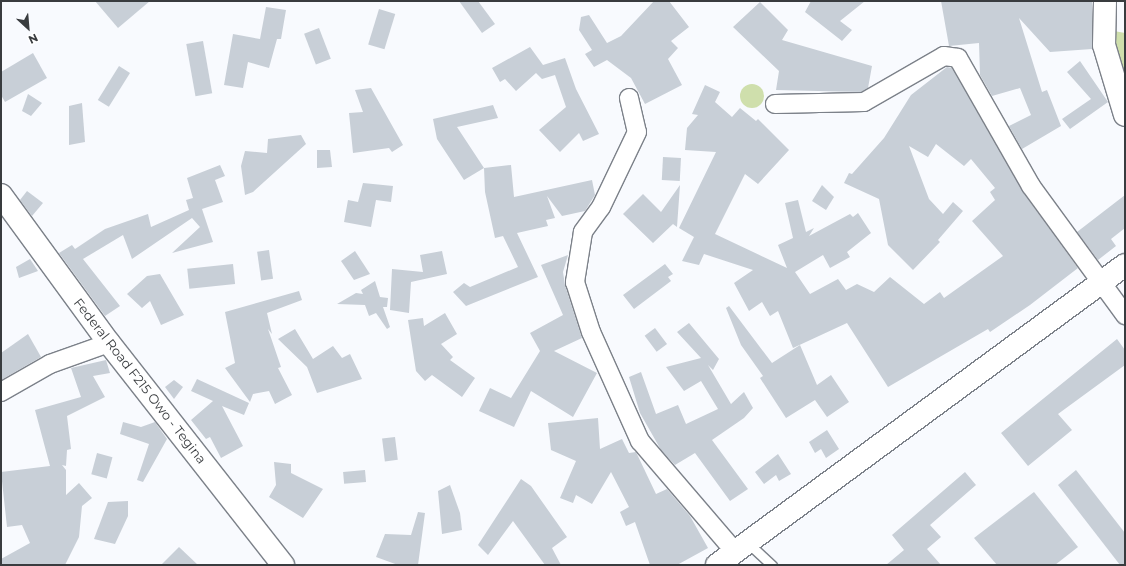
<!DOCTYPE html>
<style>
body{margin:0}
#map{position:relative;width:1126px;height:566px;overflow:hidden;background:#f8fafe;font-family:Montserrat,sans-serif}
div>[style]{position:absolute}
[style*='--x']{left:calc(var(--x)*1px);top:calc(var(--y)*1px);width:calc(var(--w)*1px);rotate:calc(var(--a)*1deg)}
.green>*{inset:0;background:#cfdfac}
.round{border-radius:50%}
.building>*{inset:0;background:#c8cfd7;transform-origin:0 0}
.roads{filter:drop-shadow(1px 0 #7c8189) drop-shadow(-1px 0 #7c8189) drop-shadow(0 1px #7c8189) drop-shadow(0 -1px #7c8189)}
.lane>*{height:9px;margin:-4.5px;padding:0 4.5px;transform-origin:4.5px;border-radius:4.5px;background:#fff}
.street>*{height:18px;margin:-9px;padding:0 9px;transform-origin:9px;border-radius:9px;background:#fff}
.secondary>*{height:22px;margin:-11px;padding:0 11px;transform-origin:11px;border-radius:11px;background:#fff}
.primary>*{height:22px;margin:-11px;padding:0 11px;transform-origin:11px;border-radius:11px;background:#fff}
.highway>*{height:22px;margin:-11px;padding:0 11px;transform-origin:11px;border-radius:11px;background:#fff}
span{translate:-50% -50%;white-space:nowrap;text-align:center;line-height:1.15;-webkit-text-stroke:4px #fff;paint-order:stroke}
.street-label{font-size:13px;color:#393c3f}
.frame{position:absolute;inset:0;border:2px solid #393c3f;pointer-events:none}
.north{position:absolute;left:8px;top:8px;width:40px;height:40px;-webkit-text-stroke:3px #fff;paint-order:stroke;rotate:154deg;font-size:11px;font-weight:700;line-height:16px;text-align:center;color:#393c3f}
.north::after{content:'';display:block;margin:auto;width:14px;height:18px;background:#393c3f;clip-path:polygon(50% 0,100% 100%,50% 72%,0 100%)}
</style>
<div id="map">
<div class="green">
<i style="clip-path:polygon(1114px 31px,1125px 33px,1125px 76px,1116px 69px)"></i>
<i class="round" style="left:740px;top:84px;width:24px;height:24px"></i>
</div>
<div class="building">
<i style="clip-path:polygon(95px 1px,150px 1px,118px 28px)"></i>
<i style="clip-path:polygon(459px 1px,478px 1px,495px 24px,482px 33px)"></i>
<i style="clip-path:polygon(654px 1px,669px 1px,689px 27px,671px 41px,678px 48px,668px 59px,682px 85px,645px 104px,631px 78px,607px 60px,594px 67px,585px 54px,592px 50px,579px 30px,581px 17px,589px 15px,607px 43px,621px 36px)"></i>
<i style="clip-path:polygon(811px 1px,865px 1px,840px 21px,852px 30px,842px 41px,805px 12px)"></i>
<i style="clip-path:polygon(941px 1px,1092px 1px,1092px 49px,1050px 52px,1019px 18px,1042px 92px,1047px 90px,1061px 126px,1022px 149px,1009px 126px,1031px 115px,1020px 88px,992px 96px,980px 75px,979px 43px,949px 46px)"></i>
<i style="clip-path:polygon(760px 2px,788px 30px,782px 40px,872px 66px,868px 88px,861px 92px,776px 90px,779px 71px,733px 27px)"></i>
<i style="clip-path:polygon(266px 7px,286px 10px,281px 39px,277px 39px,269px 68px,248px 62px,243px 88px,224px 85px,233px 34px,260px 39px)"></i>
<i style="left:379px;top:9px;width:17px;height:37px;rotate:17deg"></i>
<i style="left:319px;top:28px;width:33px;height:16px;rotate:69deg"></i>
<i style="left:203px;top:41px;width:53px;height:17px;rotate:80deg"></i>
<i style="clip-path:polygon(530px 47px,543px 65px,565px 58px,576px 89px,599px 134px,583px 141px,579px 133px,560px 152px,539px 130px,566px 107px,555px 75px,542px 79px,536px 73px,516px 91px,505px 79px,500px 82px,492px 68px)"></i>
<i style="clip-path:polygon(33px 53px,47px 78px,5px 102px,1px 95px,1px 72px)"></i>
<i style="clip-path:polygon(1080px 61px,1108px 102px,1070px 129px,1062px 119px,1091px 99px,1067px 72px)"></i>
<i style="left:119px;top:66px;width:13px;height:40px;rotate:32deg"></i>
<i style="clip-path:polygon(947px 67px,952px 68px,1023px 192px,1078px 268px,1030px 305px,990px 332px,988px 329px,888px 387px,847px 323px,793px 348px,778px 311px,770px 316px,762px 302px,749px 311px,734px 283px,753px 270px,704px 254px,699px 265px,682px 261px,694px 237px,679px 228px,716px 152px,685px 150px,687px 128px,698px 115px,692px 114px,705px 85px,720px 92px,715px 102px,732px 117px,740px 108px,756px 121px,758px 119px,789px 150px,758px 184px,745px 174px,715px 234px,787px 268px,778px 245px,793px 238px,785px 203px,798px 200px,806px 232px,814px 228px,809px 236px,850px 214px,853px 217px,858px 213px,871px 233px,847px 252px,850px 257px,830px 268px,823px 255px,795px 272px,810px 294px,838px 279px,846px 290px,857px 284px,874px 292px,890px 277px,924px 304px,940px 292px,944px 298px,1003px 256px,972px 221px,995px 200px,990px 192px,995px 188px,971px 159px,964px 166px,936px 144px,928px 157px,909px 146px,929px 199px,943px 214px,953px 202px,963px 211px,938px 240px,940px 242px,913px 270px,888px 245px,879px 199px,844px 183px,849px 173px,852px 174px,884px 138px,911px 95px)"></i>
<i style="clip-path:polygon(371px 88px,403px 145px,392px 152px,389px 148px,353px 153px,349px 113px,363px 112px,355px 90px)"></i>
<i style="clip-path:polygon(28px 94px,42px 103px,31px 116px,22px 111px)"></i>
<i style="clip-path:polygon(82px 103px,85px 142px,69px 145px,69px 106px)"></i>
<i style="clip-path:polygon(493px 105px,498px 118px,457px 127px,484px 168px,464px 180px,437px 139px,433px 119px)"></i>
<i style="clip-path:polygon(301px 135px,306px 144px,253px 192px,245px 195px,241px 166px,245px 151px,267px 153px,268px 139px)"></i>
<i style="clip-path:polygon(317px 150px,330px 150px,332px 167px,317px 168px)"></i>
<i style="left:663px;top:157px;width:18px;height:23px;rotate:3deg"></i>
<i style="clip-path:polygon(220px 165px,225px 176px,215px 180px,223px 202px,202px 209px,213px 242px,172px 253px,200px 227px,192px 218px,132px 259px,123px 235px,83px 259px,120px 306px,105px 316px,59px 253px,72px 245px,75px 249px,105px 229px,148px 214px,151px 227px,189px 210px,186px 200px,193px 198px,187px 178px)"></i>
<i style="clip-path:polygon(511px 165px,514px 197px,592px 180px,595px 195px,585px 211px,562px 216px,547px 196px,555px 218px,546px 220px,548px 226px,517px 233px,538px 277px,466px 306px,453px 292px,464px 283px,470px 287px,518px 267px,503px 236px,495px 238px,485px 192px,484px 168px)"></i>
<i style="clip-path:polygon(363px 183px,393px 186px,391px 202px,376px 200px,371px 227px,344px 222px,348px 200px,358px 202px)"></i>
<i style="clip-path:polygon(680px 185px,677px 227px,673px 224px,653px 243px,623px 214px,643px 194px,661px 212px)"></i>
<i style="clip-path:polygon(822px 185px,834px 197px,826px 210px,812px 201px)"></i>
<i style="clip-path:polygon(27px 191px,43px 203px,32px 216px,20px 200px)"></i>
<i style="clip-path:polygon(1125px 195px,1125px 228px,1111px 239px,1116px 246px,1098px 260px,1077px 232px)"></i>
<i style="left:269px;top:250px;width:29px;height:12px;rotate:82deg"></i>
<i style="clip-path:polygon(355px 251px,370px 274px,354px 280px,341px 261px)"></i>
<i style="clip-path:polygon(442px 251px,447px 274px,411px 282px,409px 313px,390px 310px,392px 269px,423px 272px,420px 255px)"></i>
<i style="clip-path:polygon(568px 255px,563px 272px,565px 285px,582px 338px,554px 351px,597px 373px,573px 417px,531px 391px,514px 427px,479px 411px,490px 388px,511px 398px,540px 351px,530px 333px,563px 315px,541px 265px)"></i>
<i style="clip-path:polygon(30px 259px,38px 271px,19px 278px,16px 267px)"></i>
<i style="left:233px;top:264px;width:20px;height:46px;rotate:84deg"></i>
<i style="clip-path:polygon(665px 264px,673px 274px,668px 277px,671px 281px,634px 309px,623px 295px)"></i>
<i style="clip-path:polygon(160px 274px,184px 315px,161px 325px,150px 301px,142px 308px,127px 294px,147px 276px)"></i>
<i style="clip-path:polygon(375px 281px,380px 297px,388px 298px,387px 307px,383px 307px,390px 327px,387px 329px,376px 313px,369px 316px,365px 305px,337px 304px,356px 293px,363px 294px,361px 290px)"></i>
<i style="clip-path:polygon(299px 291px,302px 300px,267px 313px,272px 334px,268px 329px,281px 367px,278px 368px,292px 395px,275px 404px,269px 391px,253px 394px,250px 402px,225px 368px,235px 363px,225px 312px)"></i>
<i style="clip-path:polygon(729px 306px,772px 363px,800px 345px,817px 385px,831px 375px,849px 402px,827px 417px,815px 400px,786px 418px,760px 378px,763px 376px,741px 345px,726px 308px)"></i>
<i style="clip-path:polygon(445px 313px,457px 334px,441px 344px,453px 357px,450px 360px,475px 378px,462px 397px,432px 375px,425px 381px,416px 371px,408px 320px,423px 318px,424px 326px)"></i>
<i style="clip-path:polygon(689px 323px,719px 359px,713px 370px,708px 365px,731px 404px,744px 392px,753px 408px,744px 418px,712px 440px,748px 489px,730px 501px,695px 453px,675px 465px,661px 450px,640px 413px,629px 377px,641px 372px,656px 414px,678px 405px,686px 424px,718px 409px,701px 381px,684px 391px,666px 367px,701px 358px,677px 332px)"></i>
<i style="left:655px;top:328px;width:20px;height:13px;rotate:53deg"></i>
<i style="clip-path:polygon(295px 329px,313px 359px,333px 346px,342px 358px,350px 354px,362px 379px,317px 393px,307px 367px,278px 339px)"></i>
<i style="clip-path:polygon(28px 334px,41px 357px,1px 380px,1px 353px)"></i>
<i style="clip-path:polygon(1117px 339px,1125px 350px,1125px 365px,1058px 414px,1072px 430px,1028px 466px,1001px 433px)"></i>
<i style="clip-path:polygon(106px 360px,110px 373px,93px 376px,105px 397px,67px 416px,71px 449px,67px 450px,66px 466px,62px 465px,66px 470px,66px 495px,79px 483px,92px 498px,82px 506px,79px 537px,65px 565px,1px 565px,1px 559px,30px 543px,22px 525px,7px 527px,1px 472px,50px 466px,35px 410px,81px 397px,71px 368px)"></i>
<i style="clip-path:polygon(197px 379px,249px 403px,244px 415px,222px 406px,243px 446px,221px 458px,210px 437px,206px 439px,191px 420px,213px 401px,191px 391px)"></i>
<i style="clip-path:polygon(174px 380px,183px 387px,174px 399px,165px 387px)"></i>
<i style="clip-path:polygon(598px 418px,600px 449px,622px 439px,629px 453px,636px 452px,656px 494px,667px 489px,690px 516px,708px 548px,677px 565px,650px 565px,635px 522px,626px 526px,620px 512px,629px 507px,611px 472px,592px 504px,576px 495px,573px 503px,560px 498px,576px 461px,551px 450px,548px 423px)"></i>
<i style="clip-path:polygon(123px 422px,141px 427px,155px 422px,167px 439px,143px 482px,137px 480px,149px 444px,120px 434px)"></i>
<i style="clip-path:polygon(827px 430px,839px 449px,826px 458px,821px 449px,815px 453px,809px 442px)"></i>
<i style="left:395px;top:437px;width:23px;height:13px;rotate:83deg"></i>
<i style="left:97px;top:453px;width:16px;height:22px;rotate:15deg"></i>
<i style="clip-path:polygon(778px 454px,791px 474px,779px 481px,776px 475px,764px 484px,755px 472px)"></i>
<i style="clip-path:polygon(274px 462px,291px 464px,291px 473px,323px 489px,303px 518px,269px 497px,276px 485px)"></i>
<i style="left:365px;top:470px;width:12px;height:22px;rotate:85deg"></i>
<i style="clip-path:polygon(1076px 470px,1125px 533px,1125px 565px,1120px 565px,1058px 485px)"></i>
<i style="clip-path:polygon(965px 472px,976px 485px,930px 525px,941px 537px,927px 549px,941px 565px,886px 565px,904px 550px,892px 535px)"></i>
<i style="clip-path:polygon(521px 479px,531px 486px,567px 537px,552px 548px,561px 565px,545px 565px,513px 521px,488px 555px,478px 545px)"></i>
<i style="clip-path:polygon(450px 485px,460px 513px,462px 530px,442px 534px,438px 491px)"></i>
<i style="clip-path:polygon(1034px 492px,1078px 547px,1055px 565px,997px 565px,974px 538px)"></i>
<i style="clip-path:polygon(128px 501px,128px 516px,115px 544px,94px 539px,108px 502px)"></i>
<i style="clip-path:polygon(418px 512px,425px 513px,418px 565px,398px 565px,376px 557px,385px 534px,411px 535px)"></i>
<i style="clip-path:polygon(179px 547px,198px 565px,161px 565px)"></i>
</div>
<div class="roads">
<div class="lane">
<i style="--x:747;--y:542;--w:34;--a:43"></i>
</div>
<div class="street">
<i style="--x:629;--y:98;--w:35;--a:77"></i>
<i style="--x:637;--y:132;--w:83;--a:115.6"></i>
<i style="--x:601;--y:207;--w:31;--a:126"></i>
<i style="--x:583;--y:232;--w:51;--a:99.1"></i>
<i style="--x:575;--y:282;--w:52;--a:72.3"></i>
<i style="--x:591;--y:332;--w:120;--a:65.8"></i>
<i style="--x:640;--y:441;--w:146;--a:49.4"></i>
<i style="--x:775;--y:104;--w:89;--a:-1.3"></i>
<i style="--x:864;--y:102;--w:92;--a:-29.9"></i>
<i style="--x:944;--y:56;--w:14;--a:8"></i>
<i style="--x:958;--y:58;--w:147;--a:60.3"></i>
<i style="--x:1031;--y:186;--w:160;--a:53.9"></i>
<i style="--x:1;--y:392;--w:56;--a:-29.7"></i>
<i style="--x:50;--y:364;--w:63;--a:-19.6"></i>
</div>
<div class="secondary">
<i style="--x:1105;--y:1;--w:44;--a:91.3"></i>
<i style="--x:1104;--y:45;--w:73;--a:73.3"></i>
</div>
<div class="primary">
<i style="--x:1;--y:195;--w:183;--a:53.9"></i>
<i style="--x:109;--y:343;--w:282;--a:51.9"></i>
</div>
<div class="highway">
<i style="--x:717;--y:565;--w:506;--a:-36.33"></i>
</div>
</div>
<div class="street-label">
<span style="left:140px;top:381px;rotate:52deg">Federal Road F215 Owo - Tegina</span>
</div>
<div class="frame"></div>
<div class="north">N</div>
</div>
